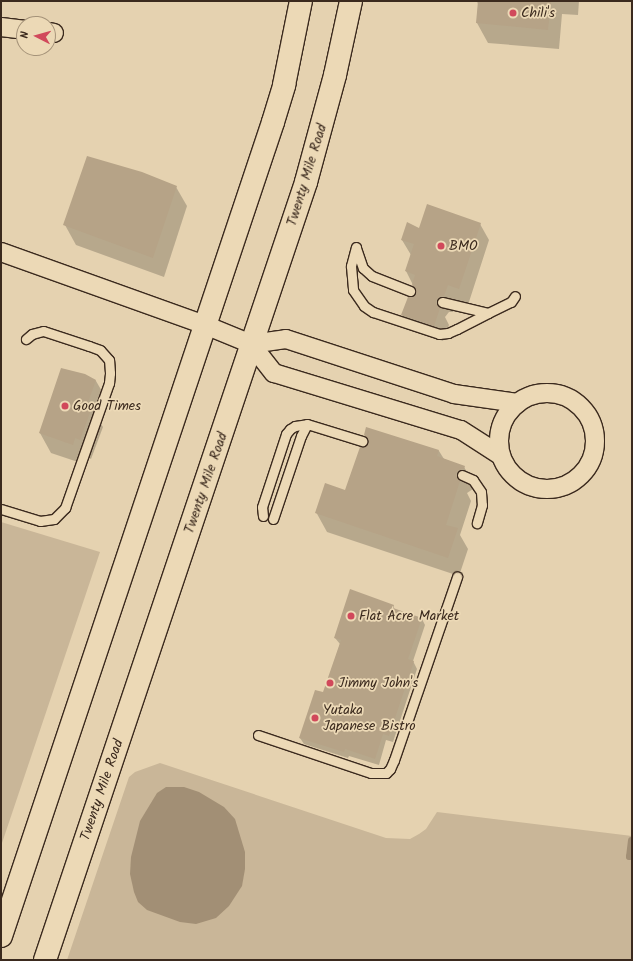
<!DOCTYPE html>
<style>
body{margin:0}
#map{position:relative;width:633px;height:961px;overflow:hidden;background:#e5d2b0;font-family:Kalam,sans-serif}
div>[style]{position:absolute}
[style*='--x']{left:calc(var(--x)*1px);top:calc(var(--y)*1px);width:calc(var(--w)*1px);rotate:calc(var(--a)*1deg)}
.green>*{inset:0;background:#c9b698}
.water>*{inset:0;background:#a28f75}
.shadow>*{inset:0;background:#0003}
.stream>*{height:7px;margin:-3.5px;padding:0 3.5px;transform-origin:3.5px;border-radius:3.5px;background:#a28f75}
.building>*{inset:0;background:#b6a387}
.roads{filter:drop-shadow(1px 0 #3b2a1e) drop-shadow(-1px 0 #3b2a1e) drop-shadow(0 1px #3b2a1e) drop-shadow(0 -1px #3b2a1e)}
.service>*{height:9px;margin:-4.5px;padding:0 4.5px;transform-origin:4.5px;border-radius:4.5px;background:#ecd9b6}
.minor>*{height:18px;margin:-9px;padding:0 9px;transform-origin:9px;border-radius:9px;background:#ecd9b6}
.minor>.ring{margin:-9px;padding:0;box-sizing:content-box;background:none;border:18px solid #ecd9b6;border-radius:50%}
.secondary>*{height:22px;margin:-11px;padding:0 11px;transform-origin:11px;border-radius:11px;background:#ecd9b6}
.dots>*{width:11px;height:11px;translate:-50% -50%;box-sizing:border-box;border:2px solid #ecd9b6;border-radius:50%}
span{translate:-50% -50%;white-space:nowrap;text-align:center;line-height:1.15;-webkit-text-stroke:3.5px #ecd9b6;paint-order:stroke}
.poi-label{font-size:14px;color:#3b2a1e}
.left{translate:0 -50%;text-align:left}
.street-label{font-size:14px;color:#3b2a1e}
.frame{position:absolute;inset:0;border:2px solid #3b2a1e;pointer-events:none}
.north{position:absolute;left:16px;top:16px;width:40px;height:40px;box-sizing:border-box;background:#ecd9b6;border:1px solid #a59379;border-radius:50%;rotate:276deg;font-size:11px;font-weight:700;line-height:16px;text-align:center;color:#3b2a1e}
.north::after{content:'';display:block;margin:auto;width:14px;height:18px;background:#d1495b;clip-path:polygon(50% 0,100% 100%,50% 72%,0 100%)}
</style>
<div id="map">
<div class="green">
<i style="clip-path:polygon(1px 522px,100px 552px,1px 846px)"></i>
<i style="clip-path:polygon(160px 763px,386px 838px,410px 839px,419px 834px,426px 829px,437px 812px,632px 836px,632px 960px,67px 960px,129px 777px,135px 772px)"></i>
</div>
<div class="water">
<i style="clip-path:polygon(166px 787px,184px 787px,199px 792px,224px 807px,235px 819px,245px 852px,245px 869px,242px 886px,229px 906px,216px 918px,196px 924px,180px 922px,147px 910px,138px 902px,134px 892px,130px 874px,131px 857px,140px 821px,157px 793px)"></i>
</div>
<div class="shadow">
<i style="clip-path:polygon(477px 1px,579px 1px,578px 15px,562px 14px,559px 49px,488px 43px,477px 23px,479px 7px)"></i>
<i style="clip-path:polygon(176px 187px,187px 206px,164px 277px,76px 245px,65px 225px)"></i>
<i style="clip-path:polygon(480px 224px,489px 240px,468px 305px,457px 301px,453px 312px,449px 312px,445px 317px,449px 325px,443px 341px,412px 331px,402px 315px,416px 291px,406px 271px,411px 255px,402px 240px,420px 229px)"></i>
<i style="clip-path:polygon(62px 369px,85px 375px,96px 381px,107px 400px,99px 421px,103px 427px,91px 459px,86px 456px,84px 464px,51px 453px,40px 433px)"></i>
<i style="clip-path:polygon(365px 435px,439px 451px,444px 459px,464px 467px,476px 487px,467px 493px,471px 501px,460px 535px,468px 549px,459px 576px,327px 532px,316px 512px,346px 492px,364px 448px,369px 444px)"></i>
<i style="clip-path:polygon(393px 606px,395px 610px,422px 619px,425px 625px,413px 661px,417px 669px,393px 742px,386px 740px,379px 765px,349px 756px,348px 758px,304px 744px,300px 738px,324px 693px,340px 644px,335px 638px)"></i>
</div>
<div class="stream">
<i style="--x:631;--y:840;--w:16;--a:97"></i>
<i style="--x:629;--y:856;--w:3;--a:0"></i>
</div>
<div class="building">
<i style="clip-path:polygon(478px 1px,551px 1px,548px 30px,476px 23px)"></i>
<i style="clip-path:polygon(87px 156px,142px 172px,177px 186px,153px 258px,63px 225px)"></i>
<i style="clip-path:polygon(427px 204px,481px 223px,459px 289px,448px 285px,444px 296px,440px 296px,436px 300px,436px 304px,440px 308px,434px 326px,401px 315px,408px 297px,413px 296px,416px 291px,412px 285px,415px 275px,405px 271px,414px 244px,401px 240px,407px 222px,419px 228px)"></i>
<i style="clip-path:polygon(61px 368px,85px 374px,96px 380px,87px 405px,92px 407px,80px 440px,75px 438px,73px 445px,39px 433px)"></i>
<i style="clip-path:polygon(366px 427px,439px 450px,437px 456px,465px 466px,464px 469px,459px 470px,456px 473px,457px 478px,460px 481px,446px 525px,458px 528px,448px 558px,315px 513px,325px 483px,345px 490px,360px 447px,364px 447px,368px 443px,368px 439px,364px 435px)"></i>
<i style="clip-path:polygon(350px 589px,394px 605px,393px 608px,422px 618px,408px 659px,414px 661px,389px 736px,383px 734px,375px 759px,345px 749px,344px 752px,299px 738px,315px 690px,323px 692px,341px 640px,334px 638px)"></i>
</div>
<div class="roads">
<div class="service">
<i style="--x:356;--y:247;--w:20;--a:105"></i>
<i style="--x:351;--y:266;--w:24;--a:85"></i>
<i style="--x:353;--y:290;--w:19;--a:55"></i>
<i style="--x:364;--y:306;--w:11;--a:34"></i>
<i style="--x:373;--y:312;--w:70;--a:18.4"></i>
<i style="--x:439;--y:334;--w:9;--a:-6"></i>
<i style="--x:448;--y:333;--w:10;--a:-24"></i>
<i style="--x:457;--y:329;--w:35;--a:-27"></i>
<i style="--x:356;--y:248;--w:21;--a:71"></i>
<i style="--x:363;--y:268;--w:12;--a:42"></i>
<i style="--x:372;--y:276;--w:41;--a:21.5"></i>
<i style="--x:442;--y:302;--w:47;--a:13.4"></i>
<i style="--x:488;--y:313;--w:25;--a:-26"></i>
<i style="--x:511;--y:302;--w:7;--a:-56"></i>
<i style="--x:462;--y:475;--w:12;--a:24"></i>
<i style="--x:473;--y:480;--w:14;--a:56"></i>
<i style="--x:481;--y:492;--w:13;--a:86"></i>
<i style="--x:482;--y:505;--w:19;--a:106"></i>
<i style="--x:1;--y:509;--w:41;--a:17.1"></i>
<i style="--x:40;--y:521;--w:14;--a:-8"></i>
<i style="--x:54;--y:519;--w:16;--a:-45"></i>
<i style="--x:65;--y:508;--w:133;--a:-70.6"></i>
<i style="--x:109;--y:383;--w:10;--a:-84"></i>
<i style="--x:110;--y:373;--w:13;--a:-94"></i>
<i style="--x:109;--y:360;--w:13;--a:-132"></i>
<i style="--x:100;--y:350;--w:12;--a:-160"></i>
<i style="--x:89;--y:346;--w:48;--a:-161.9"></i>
<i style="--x:43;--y:331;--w:11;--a:165"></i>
<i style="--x:32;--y:334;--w:8;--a:140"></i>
<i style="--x:263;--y:516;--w:9;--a:-96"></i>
<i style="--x:262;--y:507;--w:77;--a:-71.8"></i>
<i style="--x:286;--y:434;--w:6;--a:-51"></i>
<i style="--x:290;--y:429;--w:6;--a:-31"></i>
<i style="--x:295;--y:426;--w:12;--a:-9"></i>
<i style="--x:273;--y:519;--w:88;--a:-71.4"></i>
<i style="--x:301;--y:436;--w:13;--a:-63"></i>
<i style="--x:307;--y:424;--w:58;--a:17.2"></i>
<i style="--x:258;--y:735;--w:119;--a:18.6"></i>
<i style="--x:371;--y:773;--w:15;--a:0"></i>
<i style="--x:386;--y:773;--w:6;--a:-45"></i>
<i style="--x:390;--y:769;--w:10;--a:-66"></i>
<i style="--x:394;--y:760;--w:194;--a:-71"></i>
</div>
<div class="minor">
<i style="--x:1;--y:27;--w:23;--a:7"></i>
<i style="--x:48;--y:32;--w:6;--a:9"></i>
<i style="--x:1;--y:252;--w:217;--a:19.7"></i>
<i style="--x:205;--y:325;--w:50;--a:22.4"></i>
<i style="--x:251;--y:344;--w:37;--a:52"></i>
<i style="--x:274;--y:373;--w:195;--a:17"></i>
<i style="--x:461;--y:430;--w:46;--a:32.7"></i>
<i style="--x:251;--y:344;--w:35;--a:-8"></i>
<i style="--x:286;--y:339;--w:177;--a:18.1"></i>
<i style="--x:454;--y:394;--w:64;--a:8.1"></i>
<i class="ring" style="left:499px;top:393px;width:78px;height:78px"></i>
</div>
<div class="secondary">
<i style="--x:1;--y:936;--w:858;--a:-71.52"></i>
<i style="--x:273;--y:122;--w:39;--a:-73"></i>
<i style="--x:284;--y:85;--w:86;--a:-78.6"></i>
<i style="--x:45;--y:960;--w:821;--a:-71.45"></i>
<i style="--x:306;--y:182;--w:111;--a:-74.8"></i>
<i style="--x:335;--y:75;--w:76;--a:-77.8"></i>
</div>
</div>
<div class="dots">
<i style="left:513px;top:13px;background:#d1495b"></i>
<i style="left:441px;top:246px;background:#d1495b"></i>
<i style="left:65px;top:406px;background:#d1495b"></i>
<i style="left:351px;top:616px;background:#d1495b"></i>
<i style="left:330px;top:683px;background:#d1495b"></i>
<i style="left:315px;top:718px;background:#d1495b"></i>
</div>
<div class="poi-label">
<span class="left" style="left:521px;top:13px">Chili's</span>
<span class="left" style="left:449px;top:246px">BMO</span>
<span class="left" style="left:73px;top:406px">Good Times</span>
<span class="left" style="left:359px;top:616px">Flat Acre Market</span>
<span class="left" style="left:338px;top:683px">Jimmy John's</span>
<span class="left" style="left:323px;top:718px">Yutaka<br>Japanese Bistro</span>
</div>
<div class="street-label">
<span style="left:307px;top:175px;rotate:-73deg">Twenty Mile Road</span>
<span style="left:206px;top:483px;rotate:-71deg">Twenty Mile Road</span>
<span style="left:102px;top:790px;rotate:-71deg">Twenty Mile Road</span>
</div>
<div class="frame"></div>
<div class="north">N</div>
</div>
